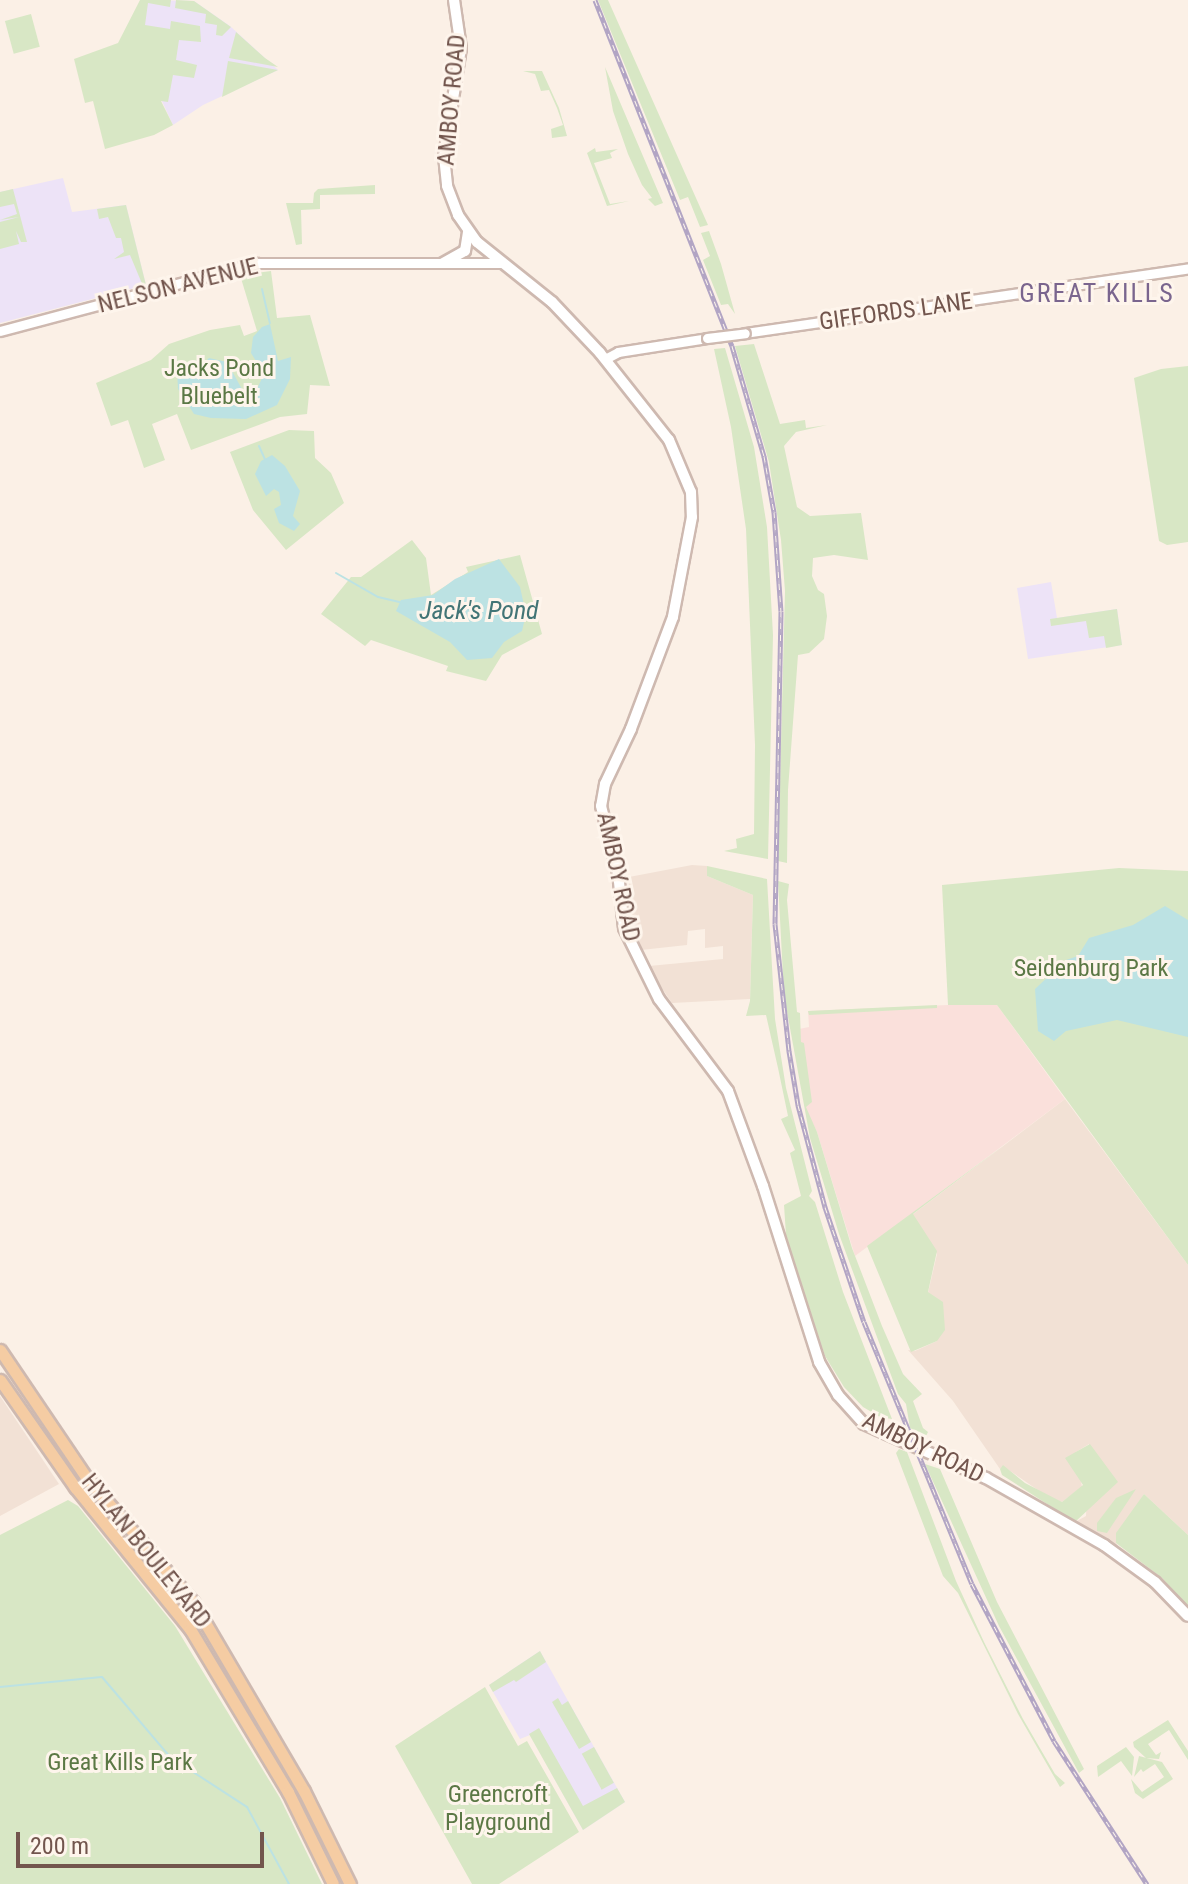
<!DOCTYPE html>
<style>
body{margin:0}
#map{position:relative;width:1188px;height:1884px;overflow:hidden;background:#fbf0e6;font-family:"Roboto Condensed",sans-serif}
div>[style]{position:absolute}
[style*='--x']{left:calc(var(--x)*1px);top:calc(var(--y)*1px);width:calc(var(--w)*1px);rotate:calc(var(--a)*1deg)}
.residential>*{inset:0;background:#f2e1d5}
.commercial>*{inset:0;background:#fae0db}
.education>*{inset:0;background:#ede3f7}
.green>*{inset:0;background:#d8e7c5;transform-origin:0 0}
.water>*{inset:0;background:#bce2e3}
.stream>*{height:2px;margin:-1px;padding:0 1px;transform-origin:1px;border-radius:1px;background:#bce2e3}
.roads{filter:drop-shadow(2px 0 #ceb9b0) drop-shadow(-2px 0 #ceb9b0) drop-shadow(0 2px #ceb9b0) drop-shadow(0 -2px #ceb9b0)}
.tertiary>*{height:9px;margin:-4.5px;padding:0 4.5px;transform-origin:4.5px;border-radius:4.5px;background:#fff}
.secondary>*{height:10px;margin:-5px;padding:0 5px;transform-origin:5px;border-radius:5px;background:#fff}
.primary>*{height:11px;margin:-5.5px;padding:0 5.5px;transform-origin:5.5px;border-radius:5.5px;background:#f5cca3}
.rail>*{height:5px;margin-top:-2.5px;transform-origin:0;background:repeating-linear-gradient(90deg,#fef5ec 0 6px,#b2a5c4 0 12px);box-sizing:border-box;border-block:2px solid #b2a5c4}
.bridges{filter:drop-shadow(2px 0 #ceb9b0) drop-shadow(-2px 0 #ceb9b0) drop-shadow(0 2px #ceb9b0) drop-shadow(0 -2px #ceb9b0)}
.tertiary-bridge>*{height:9px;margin:-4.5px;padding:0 4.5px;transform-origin:4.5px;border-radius:4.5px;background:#fff}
span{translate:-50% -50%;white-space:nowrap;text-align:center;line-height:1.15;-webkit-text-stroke:6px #fef5ec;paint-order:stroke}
.street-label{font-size:24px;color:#72554d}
.park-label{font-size:24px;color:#5b7845}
.neighbourhood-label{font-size:26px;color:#7a658e;letter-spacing:2px}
.water-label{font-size:26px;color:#427576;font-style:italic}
.scale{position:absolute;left:16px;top:1832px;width:248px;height:36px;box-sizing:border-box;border:4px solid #72554d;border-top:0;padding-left:10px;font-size:24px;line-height:28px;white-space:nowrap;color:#72554d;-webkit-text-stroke:6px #fef5ec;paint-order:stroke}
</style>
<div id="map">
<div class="residential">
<i style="clip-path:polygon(692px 865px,707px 866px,707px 876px,753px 895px,750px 999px,672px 1003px,652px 974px,649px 966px,723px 959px,723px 946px,705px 948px,705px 929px,688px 931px,687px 945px,641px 950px,629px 905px,629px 877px)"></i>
<i style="clip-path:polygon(1065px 1099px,1188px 1265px,1188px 1535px,1144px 1494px,1116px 1543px,1118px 1546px,1075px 1522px,1086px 1516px,1089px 1444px,1076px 1452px,1082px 1487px,1062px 1502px,1048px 1497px,1003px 1466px,1000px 1469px,953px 1401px,908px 1350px,915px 1351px,937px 1341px,928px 1293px,937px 1254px,912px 1215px)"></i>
<i style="clip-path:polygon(0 1396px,59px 1484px,0 1516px)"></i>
</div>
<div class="commercial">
<i style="clip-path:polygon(948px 1005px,997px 1005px,1065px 1099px,855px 1256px,817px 1132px,805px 1107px,810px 1103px,799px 1029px,809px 1027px,808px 1011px)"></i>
</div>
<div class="education">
<i style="clip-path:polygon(142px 0,194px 1px,230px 26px,278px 70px,203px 105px,173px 125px,129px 30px)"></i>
<i style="clip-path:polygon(63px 178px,72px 212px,126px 205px,146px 285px,0 323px,0 192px)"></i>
<i style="clip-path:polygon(1051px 582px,1057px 618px,1117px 609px,1122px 645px,1028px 659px,1017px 588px)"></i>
<i style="clip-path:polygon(540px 1651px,625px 1802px,583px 1830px,530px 1735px,520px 1739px,489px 1685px)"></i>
</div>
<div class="green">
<i style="clip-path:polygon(140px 0,171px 0,170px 7px,148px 3px,145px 25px,170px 29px,171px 21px,200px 26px,201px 42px,179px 40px,176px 60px,197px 65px,194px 78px,173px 75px,168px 102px,161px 101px,173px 125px,154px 135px,105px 149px,93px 101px,85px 103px,74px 59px,118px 43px)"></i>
<i style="clip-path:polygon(176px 0,194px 1px,231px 27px,222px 36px,216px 35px,217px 25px,205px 23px,206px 14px,175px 8px)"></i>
<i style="clip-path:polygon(598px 0,608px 0,708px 225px,700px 227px,688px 197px,680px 200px)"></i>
<i style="left:31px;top:14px;width:34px;height:27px;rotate:75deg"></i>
<i style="clip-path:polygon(236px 32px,265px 58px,278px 67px,229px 58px)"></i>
<i style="clip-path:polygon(228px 61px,278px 70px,222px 97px)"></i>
<i style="clip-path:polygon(605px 67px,663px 203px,655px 206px,648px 199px,652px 198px,642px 185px,628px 154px,613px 111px)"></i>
<i style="clip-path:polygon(523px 71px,542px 71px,559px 108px,567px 136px,552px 138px,551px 129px,563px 125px,557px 108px,549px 90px,541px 91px,535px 74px)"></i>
<i style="clip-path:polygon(595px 148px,596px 152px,618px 149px,610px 153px,612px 158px,594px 163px,610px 204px,629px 201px,607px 206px,587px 153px)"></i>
<i style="clip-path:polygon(375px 185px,375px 194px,320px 195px,320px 209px,301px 210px,302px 244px,296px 245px,286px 203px,313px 203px,314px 193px,318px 189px)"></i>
<i style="clip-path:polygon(13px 189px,27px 242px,21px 242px,16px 231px,19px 244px,0 249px,0 222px,19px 217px,0 220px,17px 214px,14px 204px,0 207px,0 192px)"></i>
<i style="clip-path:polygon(126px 205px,146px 285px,143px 286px,130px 255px,114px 259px,124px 252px,121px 238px,116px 238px,108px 217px,99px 219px,97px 209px)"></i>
<i style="clip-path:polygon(709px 231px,721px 264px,735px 314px,728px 304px,721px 305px,703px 260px,710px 256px,701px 233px)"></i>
<i style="clip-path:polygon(271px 271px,277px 318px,310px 315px,330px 386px,310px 385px,307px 414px,280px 417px,191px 450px,177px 414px,152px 424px,165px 460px,144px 468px,128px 420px,111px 426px,96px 383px,151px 360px,169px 344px,210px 330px,240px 325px,244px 336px,257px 331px,240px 275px)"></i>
<i style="clip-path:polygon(754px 344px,780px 424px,805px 420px,806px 428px,827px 425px,796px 432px,784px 446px,797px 507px,810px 516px,861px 513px,868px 560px,834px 555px,813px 558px,812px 576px,818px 590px,824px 594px,827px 616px,824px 639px,809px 653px,798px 655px,788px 790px,787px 863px,778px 861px,785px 591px,781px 540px,769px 462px,735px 346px)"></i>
<i style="clip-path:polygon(725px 348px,754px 447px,767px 527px,773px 635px,768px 859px,724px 851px,737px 848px,736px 839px,754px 834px,755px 745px,746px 529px,731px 427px,714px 349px)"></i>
<i style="clip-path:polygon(1188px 366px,1188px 542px,1167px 545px,1159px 541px,1134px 378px,1161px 369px)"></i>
<i style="clip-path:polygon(289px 430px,314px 431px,315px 458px,331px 473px,344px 503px,286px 550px,253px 510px,230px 452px)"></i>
<i style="clip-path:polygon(412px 540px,426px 558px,431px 595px,468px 572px,466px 567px,520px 555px,542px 634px,502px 655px,486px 681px,446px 671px,448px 666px,371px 640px,365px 646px,321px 614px,351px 577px,361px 577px)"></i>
<i style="clip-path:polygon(1117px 609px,1122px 645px,1106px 648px,1104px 636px,1089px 638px,1086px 621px,1051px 626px,1050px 619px)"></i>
<i style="clip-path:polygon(707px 866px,767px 879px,775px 1019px,786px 1088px,812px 1191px,809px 1196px,815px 1202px,843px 1292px,892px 1419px,880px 1417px,863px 1407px,844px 1387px,825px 1356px,817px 1332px,786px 1235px,784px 1205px,801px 1196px,790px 1153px,795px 1150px,781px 1119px,788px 1116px,778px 1068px,766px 1015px,746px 1016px,750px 1001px,753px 895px,707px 876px)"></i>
<i style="clip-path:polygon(1119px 868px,1188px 871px,1188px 1265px,997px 1005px,948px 1005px,942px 885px)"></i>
<i style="clip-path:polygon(778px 881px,789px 884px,787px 900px,797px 1012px,800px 1013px,801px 1042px,804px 1043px,812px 1102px,806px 1107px,817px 1132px,852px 1248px,882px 1326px,903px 1374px,922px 1394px,913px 1401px,923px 1428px,928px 1432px,926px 1436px,910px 1428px,906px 1404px,898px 1394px,839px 1234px,810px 1138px,784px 995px)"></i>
<i style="clip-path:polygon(937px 1005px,937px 1008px,809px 1015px,808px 1011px)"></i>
<i style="clip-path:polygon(1003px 1146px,913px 1214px,937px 1251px,928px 1292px,943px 1302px,945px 1330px,937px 1341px,911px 1352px,867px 1246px)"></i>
<i style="clip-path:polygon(1090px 1444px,1118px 1482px,1075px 1522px,1002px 1475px,1000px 1469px,1003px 1465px,1025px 1483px,1062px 1502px,1083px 1485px,1065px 1458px)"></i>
<i style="clip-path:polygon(899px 1449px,907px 1452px,956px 1581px,984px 1642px,1023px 1719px,1055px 1774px,1065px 1783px,1060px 1787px,1018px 1714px,958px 1593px,943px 1576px,896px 1453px)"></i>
<i style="clip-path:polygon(925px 1464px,940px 1469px,997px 1602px,1084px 1769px,1079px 1773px,999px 1626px)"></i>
<i style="clip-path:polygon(1136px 1489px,1107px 1533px,1097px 1531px,1097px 1523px,1116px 1498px)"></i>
<i style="clip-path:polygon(1144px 1494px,1188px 1535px,1188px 1607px,1162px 1578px,1116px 1543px,1116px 1533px)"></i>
<i style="clip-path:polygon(68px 1500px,78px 1506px,175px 1626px,280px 1798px,322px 1884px,0 1884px,0 1535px)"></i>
<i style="clip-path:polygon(540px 1651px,546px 1662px,516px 1682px,514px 1680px,493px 1692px,489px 1685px)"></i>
<i style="clip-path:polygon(485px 1687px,518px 1746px,527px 1741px,579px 1832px,499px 1884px,472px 1884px,395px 1746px)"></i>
<i style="clip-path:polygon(558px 1698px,562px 1705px,568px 1701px,591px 1742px,579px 1749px,552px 1702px)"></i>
<i style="clip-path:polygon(1168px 1720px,1188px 1751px,1188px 1760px,1169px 1730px,1148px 1744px,1156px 1755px,1161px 1752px,1159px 1759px,1146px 1758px,1134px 1747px,1133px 1742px)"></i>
<i style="clip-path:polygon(539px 1728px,583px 1806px,617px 1788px,625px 1802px,583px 1830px,529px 1734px)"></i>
<i style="left:594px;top:1747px;width:41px;height:14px;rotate:61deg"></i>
<i style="clip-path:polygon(1126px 1747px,1134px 1757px,1132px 1776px,1121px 1761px,1098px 1777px,1097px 1766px)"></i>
<i style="clip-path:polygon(1139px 1756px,1162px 1762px,1173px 1779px,1143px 1799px,1135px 1793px,1131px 1779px,1142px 1792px,1164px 1777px,1155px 1764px,1143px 1772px,1141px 1769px,1134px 1777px)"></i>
</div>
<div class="water">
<i style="clip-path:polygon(270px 324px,278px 361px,291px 357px,290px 379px,277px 405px,246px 419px,211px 418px,194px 414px,178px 389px,177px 370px,183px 363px,205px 362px,209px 358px,227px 362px,243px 391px,256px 391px,264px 374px,251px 353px,253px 337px,262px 327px)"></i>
<i style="clip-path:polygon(272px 455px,285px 466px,300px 491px,293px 516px,300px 524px,294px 531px,279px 523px,274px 509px,281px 505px,279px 492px,274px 489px,266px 496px,255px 474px,261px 461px)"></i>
<i style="clip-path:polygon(499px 559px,520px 587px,526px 614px,522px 631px,504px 642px,492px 658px,467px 660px,450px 642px,396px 611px,401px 600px,433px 595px,455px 579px)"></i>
<i style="clip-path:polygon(1165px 906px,1188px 920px,1188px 1037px,1117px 1020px,1066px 1031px,1054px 1041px,1038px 1031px,1035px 989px,1066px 960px,1078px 956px,1089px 938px,1133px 925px)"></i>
</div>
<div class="stream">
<i style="--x:262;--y:289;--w:35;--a:77"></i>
<i style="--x:259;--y:446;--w:17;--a:66"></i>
<i style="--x:336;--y:573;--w:48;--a:29.7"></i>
<i style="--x:378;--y:597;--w:23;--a:13"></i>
<i style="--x:0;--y:1687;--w:102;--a:-5.6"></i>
<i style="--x:102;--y:1677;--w:105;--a:49.6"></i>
<i style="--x:170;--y:1757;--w:92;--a:33"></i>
<i style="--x:247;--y:1807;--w:88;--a:61.4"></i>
</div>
<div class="roads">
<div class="tertiary">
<i style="--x:0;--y:331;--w:265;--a:-14.9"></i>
<i style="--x:256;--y:263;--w:246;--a:0"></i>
<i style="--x:745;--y:333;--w:448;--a:-8.3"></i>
<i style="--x:605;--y:359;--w:15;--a:-28"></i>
<i style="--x:618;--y:352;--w:90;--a:-8.9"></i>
</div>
<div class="secondary">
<i style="--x:454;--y:0;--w:49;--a:81.7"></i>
<i style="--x:461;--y:48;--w:109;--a:98.9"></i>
<i style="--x:444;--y:156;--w:30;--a:84"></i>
<i style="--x:447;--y:186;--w:31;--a:69"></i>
<i style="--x:458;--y:215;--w:33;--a:55"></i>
<i style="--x:477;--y:242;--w:96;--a:38.7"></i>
<i style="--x:552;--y:302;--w:70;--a:46.7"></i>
<i style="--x:600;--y:353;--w:111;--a:51.6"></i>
<i style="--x:669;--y:440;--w:56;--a:67.1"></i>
<i style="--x:691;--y:492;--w:25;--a:88"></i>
<i style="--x:692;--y:517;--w:102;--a:100.8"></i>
<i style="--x:673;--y:617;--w:120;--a:110.6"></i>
<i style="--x:631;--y:729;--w:61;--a:115.3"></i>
<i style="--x:605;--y:784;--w:22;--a:100"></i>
<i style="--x:601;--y:806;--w:69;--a:75.8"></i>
<i style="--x:618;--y:873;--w:55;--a:83.8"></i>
<i style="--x:624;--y:928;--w:79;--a:63.8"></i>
<i style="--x:659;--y:999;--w:115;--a:53.1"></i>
<i style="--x:728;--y:1091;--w:101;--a:69.8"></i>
<i style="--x:763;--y:1186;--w:185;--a:72.3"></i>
<i style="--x:819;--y:1362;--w:38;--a:60"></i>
<i style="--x:838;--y:1395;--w:39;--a:48"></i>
<i style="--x:864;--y:1424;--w:133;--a:23.9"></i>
<i style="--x:986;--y:1478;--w:136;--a:29.6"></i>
<i style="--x:1104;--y:1545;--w:63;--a:36"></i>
<i style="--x:1155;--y:1582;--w:47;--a:45.9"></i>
<i style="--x:443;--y:263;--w:25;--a:-29"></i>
<i style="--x:465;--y:251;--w:19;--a:-81"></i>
</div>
<div class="primary">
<i style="--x:0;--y:1350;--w:153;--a:55.9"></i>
<i style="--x:86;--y:1477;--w:165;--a:49.4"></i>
<i style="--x:193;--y:1602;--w:219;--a:59.6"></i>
<i style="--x:304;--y:1791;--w:104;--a:63.7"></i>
<i style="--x:0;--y:1380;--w:131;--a:55"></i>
<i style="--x:75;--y:1487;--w:183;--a:51"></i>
<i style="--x:190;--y:1629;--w:190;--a:59"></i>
<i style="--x:288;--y:1792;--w:102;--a:63.9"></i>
</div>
</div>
<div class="rail">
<i style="--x:595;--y:0;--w:372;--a:68.4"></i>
<i style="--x:732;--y:346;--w:115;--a:73.8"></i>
<i style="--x:764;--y:456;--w:57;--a:79.9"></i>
<i style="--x:774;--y:512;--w:99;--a:86"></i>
<i style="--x:781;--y:611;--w:313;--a:91.1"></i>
<i style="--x:775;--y:924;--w:128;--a:83.7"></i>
<i style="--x:789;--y:1051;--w:55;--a:80.5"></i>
<i style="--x:798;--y:1105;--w:106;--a:75.2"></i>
<i style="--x:825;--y:1207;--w:121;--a:71.3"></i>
<i style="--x:864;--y:1322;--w:283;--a:67.6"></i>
<i style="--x:972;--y:1584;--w:177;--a:62.4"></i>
<i style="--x:1054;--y:1741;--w:171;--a:57"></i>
</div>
<div class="bridges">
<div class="tertiary-bridge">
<i style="--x:707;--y:338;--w:38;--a:-7"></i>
</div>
</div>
<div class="street-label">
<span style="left:452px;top:100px;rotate:-85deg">AMBOY ROAD</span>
<span style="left:178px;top:286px;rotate:-14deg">NELSON AVENUE</span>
<span style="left:896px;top:312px;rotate:-8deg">GIFFORDS LANE</span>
<span style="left:618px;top:877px;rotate:78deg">AMBOY ROAD</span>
<span style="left:923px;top:1448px;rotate:26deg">AMBOY ROAD</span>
<span style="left:146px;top:1551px;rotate:51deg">HYLAN BOULEVARD</span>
</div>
<div class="park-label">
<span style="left:219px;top:383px">Jacks Pond<br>Bluebelt</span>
<span style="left:1091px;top:969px">Seidenburg Park</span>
<span style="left:120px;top:1763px">Great Kills Park</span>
<span style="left:498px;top:1809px">Greencroft<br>Playground</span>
</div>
<div class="neighbourhood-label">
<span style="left:1097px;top:294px">GREAT KILLS</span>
</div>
<div class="water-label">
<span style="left:479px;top:611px">Jack's Pond</span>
</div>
<div class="scale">200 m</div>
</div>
